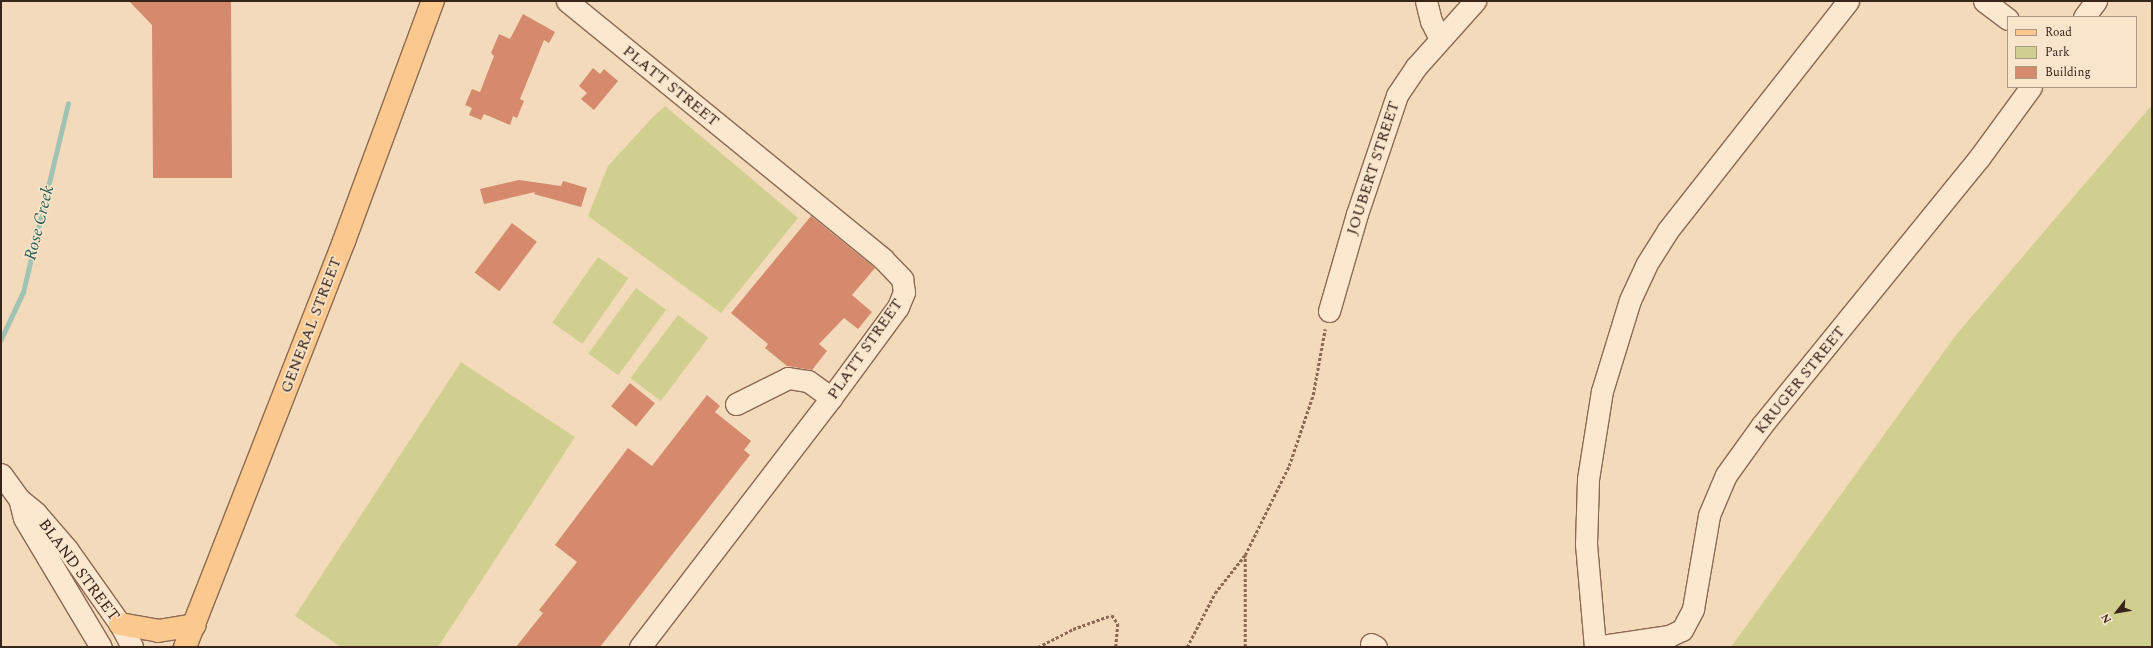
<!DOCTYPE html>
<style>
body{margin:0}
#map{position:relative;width:2153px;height:648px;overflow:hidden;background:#f2dabb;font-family:Spectral,serif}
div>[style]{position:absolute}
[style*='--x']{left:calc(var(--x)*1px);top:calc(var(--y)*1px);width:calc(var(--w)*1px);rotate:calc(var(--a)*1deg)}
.green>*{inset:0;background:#d1cf8f;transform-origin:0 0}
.stream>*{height:5px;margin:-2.5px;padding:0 2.5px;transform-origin:2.5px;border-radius:2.5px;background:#a0c3b3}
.building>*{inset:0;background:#d5896d;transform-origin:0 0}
.path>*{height:2.5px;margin-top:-1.25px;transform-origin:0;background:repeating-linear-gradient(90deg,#8b6953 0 3px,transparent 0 5px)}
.roads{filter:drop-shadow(1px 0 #8b6953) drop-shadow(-1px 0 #8b6953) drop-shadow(0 1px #8b6953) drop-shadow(0 -1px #8b6953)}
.minor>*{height:21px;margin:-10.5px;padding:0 10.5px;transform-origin:10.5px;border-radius:10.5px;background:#fce8cf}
.major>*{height:22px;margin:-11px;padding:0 11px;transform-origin:11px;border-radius:11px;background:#fbc98e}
span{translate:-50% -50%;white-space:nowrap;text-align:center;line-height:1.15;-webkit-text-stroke:3px #f9e5cc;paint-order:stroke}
.street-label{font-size:16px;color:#39241a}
.water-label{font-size:17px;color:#275a50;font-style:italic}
.frame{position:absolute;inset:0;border:2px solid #39241a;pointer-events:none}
.legend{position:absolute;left:2007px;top:16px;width:130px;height:72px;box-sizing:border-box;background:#f9e5cc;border:1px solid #ac9885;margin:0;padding:5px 7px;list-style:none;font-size:12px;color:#39241a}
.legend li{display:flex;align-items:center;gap:8px;height:20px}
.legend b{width:20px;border:1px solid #ac9885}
.north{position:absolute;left:2097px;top:592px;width:40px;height:40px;-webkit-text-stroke:3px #f9e5cc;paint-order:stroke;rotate:239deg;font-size:11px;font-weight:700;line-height:16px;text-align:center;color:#39241a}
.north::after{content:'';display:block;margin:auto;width:14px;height:18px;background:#39241a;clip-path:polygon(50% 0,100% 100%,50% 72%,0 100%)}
</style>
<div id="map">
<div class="green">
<i style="clip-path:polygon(2152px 105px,2152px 647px,1731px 647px,1956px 335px)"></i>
<i style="clip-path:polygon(665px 106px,798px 218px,721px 313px,588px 216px,608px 166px,652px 118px)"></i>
<i style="left:598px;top:257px;width:37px;height:80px;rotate:35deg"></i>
<i style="left:636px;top:288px;width:37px;height:81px;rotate:36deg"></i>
<i style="left:678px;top:315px;width:38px;height:79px;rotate:37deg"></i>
<i style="clip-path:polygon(461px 362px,575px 437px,438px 647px,341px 647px,295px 616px)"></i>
</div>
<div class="stream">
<i style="--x:1;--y:339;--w:52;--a:-64.9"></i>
<i style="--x:23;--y:292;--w:194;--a:-76.6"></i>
</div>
<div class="building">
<i style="clip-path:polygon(129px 1px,231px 1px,232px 178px,153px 178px,152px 25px)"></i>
<i style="clip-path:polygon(523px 14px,555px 32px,549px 43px,544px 40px,520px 99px,524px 101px,517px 118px,513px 116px,510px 125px,484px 114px,481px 120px,469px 115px,472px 108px,465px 105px,472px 89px,480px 92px,494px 56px,491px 53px,499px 34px,510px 39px)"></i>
<i style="clip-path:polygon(593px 68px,600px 74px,604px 69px,618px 81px,594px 110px,581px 99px,587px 93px,579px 86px)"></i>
<i style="clip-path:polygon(519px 180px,561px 186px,563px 181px,587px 188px,581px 207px,534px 194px,535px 192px,484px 204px,480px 189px)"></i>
<i style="clip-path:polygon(811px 216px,875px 268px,852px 295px,872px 312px,858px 329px,844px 318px,819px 344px,827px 351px,812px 370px,787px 366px,765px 348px,768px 344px,731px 313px)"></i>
<i style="left:512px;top:223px;width:31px;height:62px;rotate:37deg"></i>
<i style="left:630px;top:383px;width:32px;height:30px;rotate:39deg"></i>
<i style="clip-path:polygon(707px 395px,720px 406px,715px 412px,751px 441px,744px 450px,750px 455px,600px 647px,516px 647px,543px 613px,539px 610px,577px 562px,555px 545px,628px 448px,652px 466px)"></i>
</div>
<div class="path">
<i style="--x:1038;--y:647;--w:39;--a:-27"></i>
<i style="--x:1073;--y:629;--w:41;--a:-19.7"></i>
<i style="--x:1112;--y:615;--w:11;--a:56"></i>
<i style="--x:1118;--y:624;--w:23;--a:95"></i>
<i style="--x:1187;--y:647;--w:61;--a:-62.6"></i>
<i style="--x:1215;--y:593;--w:48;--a:-51.7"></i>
<i style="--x:1245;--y:647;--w:92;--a:-90"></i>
<i style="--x:1245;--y:555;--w:99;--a:-63.7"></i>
<i style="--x:1289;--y:466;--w:75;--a:-71.3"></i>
<i style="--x:1313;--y:395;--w:67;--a:-79.7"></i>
</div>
<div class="roads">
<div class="minor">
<i style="--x:567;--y:1;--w:408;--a:39.2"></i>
<i style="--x:883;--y:259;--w:28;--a:46"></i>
<i style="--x:902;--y:279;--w:13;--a:81"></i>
<i style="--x:904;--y:292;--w:16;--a:112"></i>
<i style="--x:898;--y:307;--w:113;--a:126.4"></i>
<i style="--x:831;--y:398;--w:314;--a:127.5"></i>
<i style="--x:1426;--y:1;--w:21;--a:76"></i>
<i style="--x:1431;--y:21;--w:20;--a:63"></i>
<i style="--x:1984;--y:1;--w:30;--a:37"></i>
<i style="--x:2084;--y:17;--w:20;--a:-53"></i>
<i style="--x:1329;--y:311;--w:101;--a:-73.9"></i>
<i style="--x:1357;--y:214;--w:126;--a:-71.4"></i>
<i style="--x:1397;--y:95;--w:34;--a:-56"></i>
<i style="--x:1416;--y:67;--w:89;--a:-48.2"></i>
<i style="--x:736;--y:404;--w:58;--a:-26.6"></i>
<i style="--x:788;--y:378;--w:20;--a:9"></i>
<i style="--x:808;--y:381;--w:29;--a:36"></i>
<i style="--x:1;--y:474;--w:31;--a:54"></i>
<i style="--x:19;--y:499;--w:22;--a:39"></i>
<i style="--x:36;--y:513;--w:48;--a:49.3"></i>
<i style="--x:67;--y:549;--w:92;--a:54.8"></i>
<i style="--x:120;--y:624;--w:26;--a:62"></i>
<i style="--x:20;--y:502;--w:16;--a:76"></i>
<i style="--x:24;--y:518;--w:150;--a:59.2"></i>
<i style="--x:1371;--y:644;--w:6;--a:31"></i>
<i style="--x:1595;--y:647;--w:75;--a:-8.5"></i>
<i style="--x:1669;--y:636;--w:14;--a:-25"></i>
<i style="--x:1682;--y:630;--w:24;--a:-62"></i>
<i style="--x:1693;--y:609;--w:95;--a:-80.3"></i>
<i style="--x:1709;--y:515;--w:43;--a:-67"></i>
<i style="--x:1726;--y:475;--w:62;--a:-54.2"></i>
<i style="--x:1762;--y:425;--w:344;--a:-50.9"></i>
<i style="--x:1979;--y:158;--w:88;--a:-53.8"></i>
<i style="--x:1595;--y:647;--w:103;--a:-95"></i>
<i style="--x:1586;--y:544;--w:65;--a:-88.2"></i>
<i style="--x:1588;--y:479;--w:89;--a:-81"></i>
<i style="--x:1602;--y:391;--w:95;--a:-72.9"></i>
<i style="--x:1630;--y:300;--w:38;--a:-65"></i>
<i style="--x:1646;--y:265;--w:41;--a:-57.8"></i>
<i style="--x:1668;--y:230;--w:291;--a:-51.8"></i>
</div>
<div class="major">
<i style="--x:120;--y:624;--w:39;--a:10"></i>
<i style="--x:158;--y:631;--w:37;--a:-9"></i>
<i style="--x:185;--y:647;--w:436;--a:-68.6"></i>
<i style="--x:344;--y:241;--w:256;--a:-69.7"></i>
</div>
</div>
<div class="street-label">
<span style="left:671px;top:86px;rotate:39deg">PLATT STREET</span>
<span style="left:1373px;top:168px;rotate:-72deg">JOUBERT STREET</span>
<span style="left:311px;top:325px;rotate:-69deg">GENERAL STREET</span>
<span style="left:865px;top:349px;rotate:-55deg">PLATT STREET</span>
<span style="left:1800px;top:380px;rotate:-51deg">KRUGER STREET</span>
<span style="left:79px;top:570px;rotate:53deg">BLAND STREET</span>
</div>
<div class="water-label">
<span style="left:40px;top:223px;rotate:-76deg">Rose Creek</span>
</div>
<div class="frame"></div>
<ul class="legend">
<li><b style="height:5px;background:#fbc98e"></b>Road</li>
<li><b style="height:11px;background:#d1cf8f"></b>Park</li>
<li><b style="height:11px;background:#d5896d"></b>Building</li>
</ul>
<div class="north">N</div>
</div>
